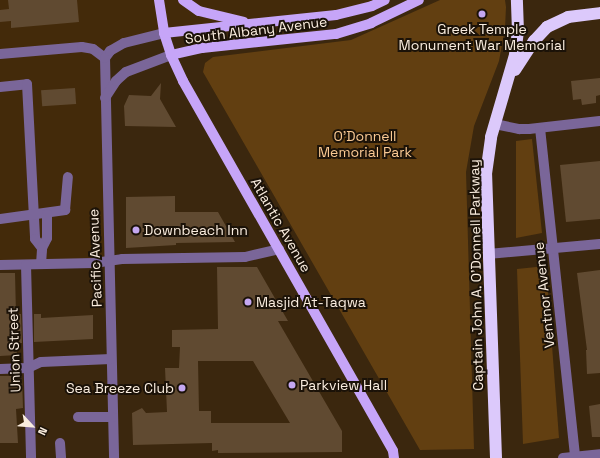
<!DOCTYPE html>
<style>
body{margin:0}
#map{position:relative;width:600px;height:458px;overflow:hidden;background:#3b270e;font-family:"Space Grotesk",sans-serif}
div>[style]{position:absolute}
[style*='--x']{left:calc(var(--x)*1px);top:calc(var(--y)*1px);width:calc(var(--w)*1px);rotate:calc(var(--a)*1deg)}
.built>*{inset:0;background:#432a0a}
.green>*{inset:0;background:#623f11}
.building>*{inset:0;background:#604a31;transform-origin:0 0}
.minor>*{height:10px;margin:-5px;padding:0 5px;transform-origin:5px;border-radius:5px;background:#7a6699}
.major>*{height:10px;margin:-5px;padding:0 5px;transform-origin:5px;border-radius:5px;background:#c6a5f8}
.highway>*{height:12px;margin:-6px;padding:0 6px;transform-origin:6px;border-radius:6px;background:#dcc9fb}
.dots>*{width:11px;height:11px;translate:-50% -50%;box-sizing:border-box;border:2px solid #1b1208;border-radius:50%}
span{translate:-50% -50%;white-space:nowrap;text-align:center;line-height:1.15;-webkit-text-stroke:4px #1b1208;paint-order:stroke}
.poi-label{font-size:14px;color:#faeddf}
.left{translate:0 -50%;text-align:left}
.right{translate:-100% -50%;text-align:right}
.street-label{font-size:14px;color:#faeddf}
.park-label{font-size:14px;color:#fbca94}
.north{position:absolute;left:12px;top:406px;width:40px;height:40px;-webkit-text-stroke:3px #1b1208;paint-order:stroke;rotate:116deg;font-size:11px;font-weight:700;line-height:16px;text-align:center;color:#faeddf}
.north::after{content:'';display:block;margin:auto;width:14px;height:18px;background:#faeddf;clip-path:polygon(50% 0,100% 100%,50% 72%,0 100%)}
</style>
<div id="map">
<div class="built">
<i style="clip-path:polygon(0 0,385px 0,372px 6px,143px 37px,105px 58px,109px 260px,0 265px)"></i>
</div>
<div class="green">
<i style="clip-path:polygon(440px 0,505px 0,506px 7px,505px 28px,499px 61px,474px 126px,466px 172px,474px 449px,420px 450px,203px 72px,205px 63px,213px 57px,351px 40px)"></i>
<i style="clip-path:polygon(532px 139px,542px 233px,516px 238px,516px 141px)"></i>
<i style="clip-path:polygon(546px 266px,559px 438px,523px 444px,517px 269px)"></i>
</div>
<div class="building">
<i style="clip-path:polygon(8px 0,77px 0,79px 22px,11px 28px,11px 21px,0 22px,0 10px,9px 9px)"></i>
<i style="clip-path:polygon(600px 78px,600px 95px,596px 96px,596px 103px,582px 105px,581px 99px,573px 100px,571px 81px)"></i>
<i style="clip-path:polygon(161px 83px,160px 99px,176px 127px,125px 126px,124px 106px,129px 95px,151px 96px)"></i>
<i style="left:75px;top:88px;width:16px;height:34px;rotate:86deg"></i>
<i style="clip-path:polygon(600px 161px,600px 219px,566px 222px,560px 165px)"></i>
<i style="clip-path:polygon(175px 196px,175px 212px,218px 212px,235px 242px,176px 243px,176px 245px,126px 248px,126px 197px)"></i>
<i style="clip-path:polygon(evenodd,217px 267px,257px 267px,288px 321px,278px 321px,342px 431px,342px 452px,218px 453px,218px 450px,212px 451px,212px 443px,133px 445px,132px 413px,142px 408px,146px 413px,167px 412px,165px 368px,179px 368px,180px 347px,172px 347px,172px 330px,218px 329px,217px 267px,198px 361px,253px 361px,290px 423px,211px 423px,211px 411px,199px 411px,198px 361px)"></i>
<i style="clip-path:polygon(600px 270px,600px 373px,587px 374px,586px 350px,587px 350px,577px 273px)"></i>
<i style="clip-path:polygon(0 273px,15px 273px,16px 314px,21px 314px,22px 343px,16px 343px,17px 355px,0 356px)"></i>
<i style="clip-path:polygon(34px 314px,41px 314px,41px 318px,93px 315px,93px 339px,34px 342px)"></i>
<i style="clip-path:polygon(0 376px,22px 376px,23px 408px,16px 409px,18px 443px,0 443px)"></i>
<i style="clip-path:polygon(600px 404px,600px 437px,592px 437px,589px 406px)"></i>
</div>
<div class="minor">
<i style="--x:0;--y:54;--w:82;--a:-4.9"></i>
<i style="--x:82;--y:47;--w:11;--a:10"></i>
<i style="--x:93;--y:49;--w:15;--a:37"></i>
<i style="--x:105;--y:58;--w:400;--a:88.7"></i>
<i style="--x:105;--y:58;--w:9;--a:-54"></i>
<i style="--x:110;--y:51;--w:16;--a:-30"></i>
<i style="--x:124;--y:43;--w:41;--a:-14"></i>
<i style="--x:0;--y:87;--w:27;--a:-6"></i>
<i style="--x:27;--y:84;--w:155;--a:87"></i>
<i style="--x:35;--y:239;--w:11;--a:52"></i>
<i style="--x:105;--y:98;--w:20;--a:-57"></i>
<i style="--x:116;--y:81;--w:13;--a:-42"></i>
<i style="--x:126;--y:72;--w:48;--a:-20.7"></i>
<i style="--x:495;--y:124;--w:25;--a:12"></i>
<i style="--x:519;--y:129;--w:10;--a:0"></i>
<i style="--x:529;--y:129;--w:71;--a:-6.4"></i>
<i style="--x:540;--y:128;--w:332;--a:83.9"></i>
<i style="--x:0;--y:219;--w:66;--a:-7.9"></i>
<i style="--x:65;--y:210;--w:33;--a:-85"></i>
<i style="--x:488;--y:254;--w:112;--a:-5.1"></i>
<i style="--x:41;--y:264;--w:16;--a:-86"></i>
<i style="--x:42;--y:248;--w:11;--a:-63"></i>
<i style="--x:47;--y:238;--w:24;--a:-90"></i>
<i style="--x:0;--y:265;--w:94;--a:-1.2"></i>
<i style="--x:94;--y:263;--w:28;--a:-8"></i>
<i style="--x:122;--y:259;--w:123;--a:-0.9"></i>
<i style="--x:245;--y:257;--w:35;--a:-13"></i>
<i style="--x:26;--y:265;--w:193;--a:88.5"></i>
<i style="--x:0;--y:369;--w:28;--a:-2"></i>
<i style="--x:28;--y:368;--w:14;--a:-25"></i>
<i style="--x:41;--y:362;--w:70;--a:-2.5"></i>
<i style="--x:78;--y:417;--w:35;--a:0"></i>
<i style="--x:60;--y:443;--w:15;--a:86"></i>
<i style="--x:563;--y:458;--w:37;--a:-6"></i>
</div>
<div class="major">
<i style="--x:159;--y:0;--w:33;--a:81"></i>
<i style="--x:164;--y:33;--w:23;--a:72"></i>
<i style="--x:171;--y:55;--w:29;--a:65"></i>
<i style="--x:183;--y:81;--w:425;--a:60.4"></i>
<i style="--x:393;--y:451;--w:7;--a:82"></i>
<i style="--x:183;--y:0;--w:19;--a:35"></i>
<i style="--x:199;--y:11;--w:46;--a:13.7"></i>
<i style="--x:164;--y:33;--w:173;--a:-6"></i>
<i style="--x:336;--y:15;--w:37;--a:-14"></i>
<i style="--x:372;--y:6;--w:14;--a:-25"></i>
<i style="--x:171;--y:55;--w:32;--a:-13"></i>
<i style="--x:202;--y:48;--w:135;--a:-6"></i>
<i style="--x:336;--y:34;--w:37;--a:-17"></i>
<i style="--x:371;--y:23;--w:53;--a:-25.6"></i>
</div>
<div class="highway">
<i style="--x:515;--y:70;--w:35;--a:-57"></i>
<i style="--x:534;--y:41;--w:19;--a:-47"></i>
<i style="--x:547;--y:27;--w:23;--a:-25"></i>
<i style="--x:568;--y:17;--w:32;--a:-7"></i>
<i style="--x:496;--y:458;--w:284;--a:-92"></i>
<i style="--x:486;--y:174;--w:37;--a:-82"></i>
<i style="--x:491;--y:137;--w:85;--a:-73.7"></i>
<i style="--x:515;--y:55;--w:23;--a:-83"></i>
<i style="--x:518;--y:32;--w:32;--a:-92"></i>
</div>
<div class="dots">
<i style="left:482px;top:14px;background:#c4a7f1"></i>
<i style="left:136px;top:230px;background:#c4a7f1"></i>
<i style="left:248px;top:302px;background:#c4a7f1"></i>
<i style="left:292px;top:385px;background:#c4a7f1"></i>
<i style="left:182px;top:388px;background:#c4a7f1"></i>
</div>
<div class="poi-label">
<span style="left:482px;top:37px">Greek Temple<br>Monument War Memorial</span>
<span class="left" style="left:144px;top:230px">Downbeach Inn</span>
<span class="left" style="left:256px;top:302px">Masjid At-Taqwa</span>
<span class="left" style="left:300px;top:385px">Parkview Hall</span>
<span class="right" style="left:174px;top:388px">Sea Breeze Club</span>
</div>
<div class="street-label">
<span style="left:256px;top:30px;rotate:-7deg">South Albany Avenue</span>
<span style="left:281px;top:225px;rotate:60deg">Atlantic Avenue</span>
<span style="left:95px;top:258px;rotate:-92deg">Pacific Avenue</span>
<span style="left:476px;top:275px;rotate:-91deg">Captain John A. O'Donnell Parkway</span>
<span style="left:544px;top:295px;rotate:-96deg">Ventnor Avenue</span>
<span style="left:14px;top:350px;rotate:-92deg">Union Street</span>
</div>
<div class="park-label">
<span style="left:365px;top:144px">O'Donnell<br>Memorial Park</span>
</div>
<div class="north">N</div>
</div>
